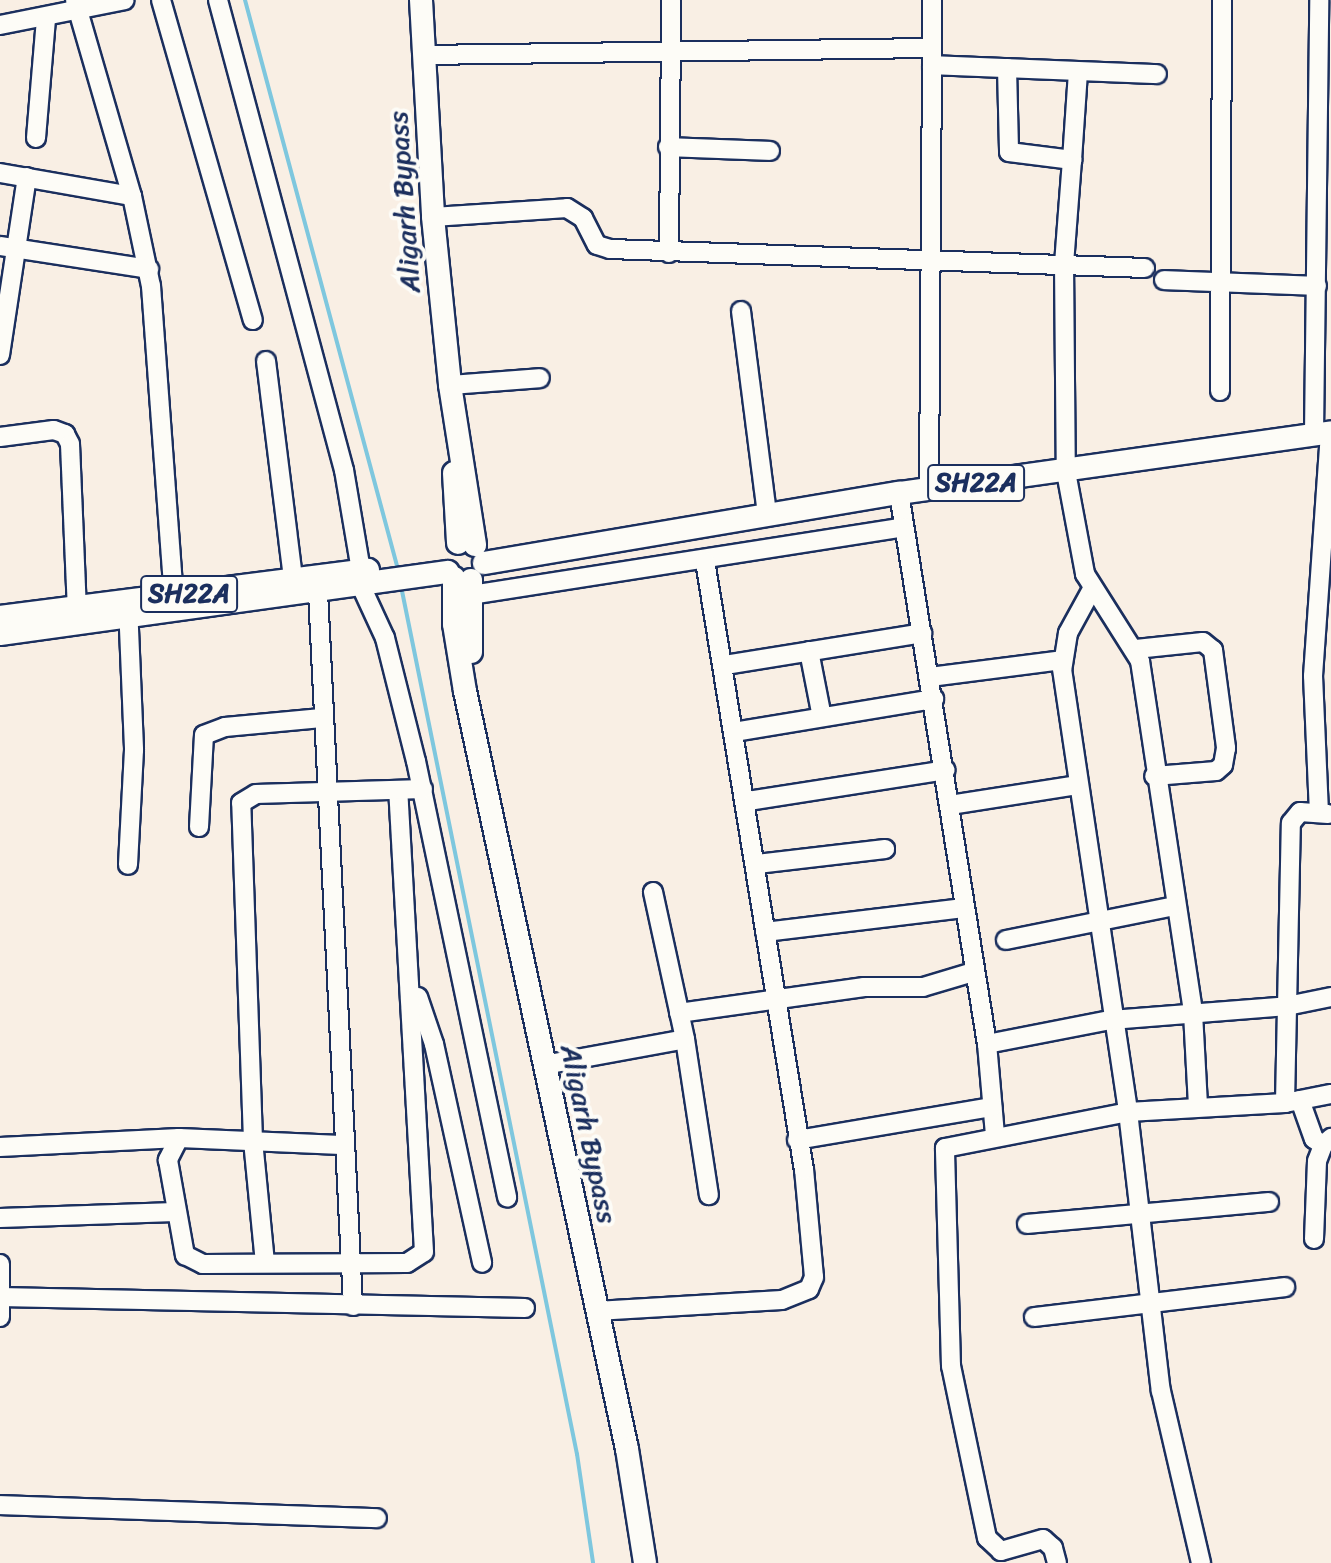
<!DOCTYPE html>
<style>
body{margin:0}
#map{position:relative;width:1331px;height:1563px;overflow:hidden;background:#f9efe4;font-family:Sriracha,sans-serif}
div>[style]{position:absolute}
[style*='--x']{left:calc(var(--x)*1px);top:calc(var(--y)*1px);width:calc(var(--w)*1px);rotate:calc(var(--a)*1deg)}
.stream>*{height:4px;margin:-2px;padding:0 2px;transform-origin:2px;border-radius:2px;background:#7ec7de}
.roads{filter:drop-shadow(2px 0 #1b2f5e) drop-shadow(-2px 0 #1b2f5e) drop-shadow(0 2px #1b2f5e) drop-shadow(0 -2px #1b2f5e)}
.minor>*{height:18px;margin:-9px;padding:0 9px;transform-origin:9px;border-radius:9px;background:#fdfcf7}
.major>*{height:22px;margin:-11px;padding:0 11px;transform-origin:11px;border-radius:11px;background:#fdfcf7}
span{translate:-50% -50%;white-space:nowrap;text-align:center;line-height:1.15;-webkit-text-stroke:8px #fdfcf7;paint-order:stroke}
.shield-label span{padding:2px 6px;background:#fdfcf7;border:2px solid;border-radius:6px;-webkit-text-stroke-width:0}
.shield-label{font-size:26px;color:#1b2f5e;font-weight:700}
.street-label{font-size:28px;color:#1b2f5e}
</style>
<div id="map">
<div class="stream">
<i style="--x:245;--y:0;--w:593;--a:74.96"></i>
<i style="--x:401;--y:586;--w:886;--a:78.54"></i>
<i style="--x:577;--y:1454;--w:110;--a:81.6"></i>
</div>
<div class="roads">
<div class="minor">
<i style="--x:75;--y:0;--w:204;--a:73.8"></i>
<i style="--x:161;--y:0;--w:333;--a:74"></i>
<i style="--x:218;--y:0;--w:487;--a:75"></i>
<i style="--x:344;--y:470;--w:102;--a:80.4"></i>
<i style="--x:0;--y:25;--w:127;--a:-11.3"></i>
<i style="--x:423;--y:55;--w:508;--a:-0.79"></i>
<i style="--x:932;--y:65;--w:225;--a:2.3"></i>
<i style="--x:1007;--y:68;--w:84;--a:88.6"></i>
<i style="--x:1009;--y:152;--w:64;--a:7.2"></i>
<i style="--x:1072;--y:160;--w:103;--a:94.4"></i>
<i style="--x:1064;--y:263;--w:209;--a:89.5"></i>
<i style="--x:1066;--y:472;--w:104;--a:79.4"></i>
<i style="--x:1085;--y:574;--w:103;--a:57.7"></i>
<i style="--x:1140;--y:661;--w:356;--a:81.4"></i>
<i style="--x:1193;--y:1013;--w:93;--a:86.9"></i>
<i style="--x:36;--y:138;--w:120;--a:-85.2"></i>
<i style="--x:668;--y:147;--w:102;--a:2.2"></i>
<i style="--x:1072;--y:160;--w:88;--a:-86.1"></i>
<i style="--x:0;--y:173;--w:134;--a:9.9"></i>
<i style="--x:132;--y:196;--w:92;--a:78.1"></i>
<i style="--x:151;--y:286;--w:311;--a:85.8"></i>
<i style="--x:433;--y:217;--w:134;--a:-3.8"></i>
<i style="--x:567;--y:208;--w:19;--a:32"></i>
<i style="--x:583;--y:218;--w:30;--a:63"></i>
<i style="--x:597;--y:245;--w:14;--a:17"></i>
<i style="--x:610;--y:249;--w:535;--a:2.03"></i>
<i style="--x:0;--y:246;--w:151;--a:8.8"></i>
<i style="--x:669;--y:253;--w:253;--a:-89.5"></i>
<i style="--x:1164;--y:280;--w:153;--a:2.2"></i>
<i style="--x:741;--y:311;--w:205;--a:82.7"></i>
<i style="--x:0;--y:355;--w:180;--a:-81.4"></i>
<i style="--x:266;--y:361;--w:220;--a:82.9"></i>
<i style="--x:450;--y:385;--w:90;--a:-4.4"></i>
<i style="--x:1220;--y:391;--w:391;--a:-89.7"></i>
<i style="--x:1314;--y:434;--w:434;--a:-89.3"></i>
<i style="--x:0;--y:437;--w:54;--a:-7.4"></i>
<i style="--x:54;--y:430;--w:12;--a:20"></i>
<i style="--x:65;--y:434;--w:11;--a:63"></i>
<i style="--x:70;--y:444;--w:164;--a:87.6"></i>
<i style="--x:929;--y:489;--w:489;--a:-89.6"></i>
<i style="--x:899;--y:493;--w:558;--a:80.93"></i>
<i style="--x:361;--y:586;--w:57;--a:65.2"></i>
<i style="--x:385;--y:638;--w:127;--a:75.9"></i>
<i style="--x:416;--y:761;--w:446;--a:78.2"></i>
<i style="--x:1091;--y:591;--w:48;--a:118.7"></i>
<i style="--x:1068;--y:633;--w:36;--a:99"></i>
<i style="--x:1062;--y:669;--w:448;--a:81.5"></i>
<i style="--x:1128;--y:1112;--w:281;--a:83.3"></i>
<i style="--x:1161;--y:1391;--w:177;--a:76.9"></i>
<i style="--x:318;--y:592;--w:715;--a:87.19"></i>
<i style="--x:471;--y:595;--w:438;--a:-8.9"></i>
<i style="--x:128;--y:605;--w:145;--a:87.6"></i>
<i style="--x:134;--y:750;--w:115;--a:93"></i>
<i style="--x:1136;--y:649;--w:67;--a:-6"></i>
<i style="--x:1203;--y:642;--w:13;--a:39"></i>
<i style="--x:1213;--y:650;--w:99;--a:82.4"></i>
<i style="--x:1226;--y:748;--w:17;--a:100"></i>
<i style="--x:1223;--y:765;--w:9;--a:139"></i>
<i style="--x:1216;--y:771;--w:62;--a:175.4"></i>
<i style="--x:809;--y:651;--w:67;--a:78.9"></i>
<i style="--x:725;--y:665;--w:200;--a:-9.2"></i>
<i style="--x:930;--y:677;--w:133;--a:-7.3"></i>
<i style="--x:734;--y:732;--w:203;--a:-9.4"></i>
<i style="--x:748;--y:801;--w:200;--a:-8.9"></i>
<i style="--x:950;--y:805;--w:130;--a:-8.9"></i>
<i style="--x:1319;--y:813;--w:137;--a:-92.5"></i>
<i style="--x:1313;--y:676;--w:245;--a:-86"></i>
<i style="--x:199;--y:827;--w:92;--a:-86.9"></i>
<i style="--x:204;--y:735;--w:22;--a:-21"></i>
<i style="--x:225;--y:727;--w:97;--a:-5.3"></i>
<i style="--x:757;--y:864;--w:129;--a:-6.7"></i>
<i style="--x:653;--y:892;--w:150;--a:77.7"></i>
<i style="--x:685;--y:1039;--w:158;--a:81.3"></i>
<i style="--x:765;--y:932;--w:198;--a:-6.9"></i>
<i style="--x:1006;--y:940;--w:172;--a:-11.4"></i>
<i style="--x:418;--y:997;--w:50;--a:71.2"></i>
<i style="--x:434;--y:1044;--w:224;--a:77.6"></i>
<i style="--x:679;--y:1013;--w:187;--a:-8"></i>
<i style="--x:864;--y:987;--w:59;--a:0"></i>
<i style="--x:923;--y:987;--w:52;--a:-16.7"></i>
<i style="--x:544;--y:1065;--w:143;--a:-10.4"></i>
<i style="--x:1300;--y:1100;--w:41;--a:70.3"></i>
<i style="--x:1314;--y:1139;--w:11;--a:34"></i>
<i style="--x:1323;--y:1145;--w:11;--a:-41"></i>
<i style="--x:1285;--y:1103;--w:280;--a:-88.8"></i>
<i style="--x:1291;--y:823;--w:14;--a:-51"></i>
<i style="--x:1300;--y:812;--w:28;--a:4"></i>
<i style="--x:995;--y:1135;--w:91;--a:-95"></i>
<i style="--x:987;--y:1044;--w:126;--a:-11"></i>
<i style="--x:1111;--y:1020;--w:177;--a:-4.5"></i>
<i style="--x:1287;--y:1006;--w:45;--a:-11.6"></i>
<i style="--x:797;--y:1140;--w:198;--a:-9.6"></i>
<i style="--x:341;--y:1145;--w:162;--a:-177.5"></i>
<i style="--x:179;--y:1138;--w:25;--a:117"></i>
<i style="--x:168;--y:1160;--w:97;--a:79.9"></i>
<i style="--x:185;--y:1255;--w:20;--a:27"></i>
<i style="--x:203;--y:1264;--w:204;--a:-0.3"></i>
<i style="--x:407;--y:1263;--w:20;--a:-33"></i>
<i style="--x:424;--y:1252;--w:462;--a:-93.2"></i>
<i style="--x:0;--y:1147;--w:179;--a:-2.9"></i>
<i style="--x:0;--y:1218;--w:175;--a:-2"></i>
<i style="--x:1027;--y:1224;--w:243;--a:-5.2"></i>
<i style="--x:1314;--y:1239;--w:78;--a:-87.8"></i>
<i style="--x:1317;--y:1161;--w:17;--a:-69"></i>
<i style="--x:265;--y:1263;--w:124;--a:-95.6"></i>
<i style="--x:253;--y:1140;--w:337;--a:-92"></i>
<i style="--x:241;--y:803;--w:17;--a:-31"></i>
<i style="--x:256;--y:794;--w:167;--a:-1.7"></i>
<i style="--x:0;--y:1264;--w:53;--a:90"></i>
<i style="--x:0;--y:1297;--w:525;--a:1.2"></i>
<i style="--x:596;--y:1311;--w:186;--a:-3.4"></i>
<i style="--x:782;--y:1300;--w:29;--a:-22"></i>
<i style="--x:809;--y:1289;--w:13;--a:-67"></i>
<i style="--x:814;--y:1277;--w:107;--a:-95.3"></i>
<i style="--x:804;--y:1170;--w:617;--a:-99.23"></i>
<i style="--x:1034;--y:1317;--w:253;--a:-6.8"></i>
<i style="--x:0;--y:1505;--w:377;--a:2"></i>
<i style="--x:1057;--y:1563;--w:16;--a:-105"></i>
<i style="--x:1053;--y:1548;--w:13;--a:-138"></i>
<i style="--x:1043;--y:1539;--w:44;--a:164.1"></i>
<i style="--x:1001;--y:1551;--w:19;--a:-137"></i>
<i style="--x:987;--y:1538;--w:176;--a:-101.8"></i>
<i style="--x:951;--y:1366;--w:218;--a:-91.6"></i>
<i style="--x:945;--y:1148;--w:187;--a:-11.1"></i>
<i style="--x:1128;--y:1112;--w:157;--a:-3.3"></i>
<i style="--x:1285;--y:1103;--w:47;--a:-11.1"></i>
</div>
<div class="major">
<i style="--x:421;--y:0;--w:217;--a:86.8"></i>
<i style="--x:433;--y:217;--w:169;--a:84.2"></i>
<i style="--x:450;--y:385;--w:162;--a:81.1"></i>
<i style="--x:454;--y:473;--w:70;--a:86.7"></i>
<i style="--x:484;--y:563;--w:421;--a:-9.6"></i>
<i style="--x:899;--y:493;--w:436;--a:-8"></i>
<i style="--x:454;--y:578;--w:46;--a:90"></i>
<i style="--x:454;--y:624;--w:68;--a:80.7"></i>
<i style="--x:465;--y:691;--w:775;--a:77.94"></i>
<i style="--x:627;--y:1449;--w:115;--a:81"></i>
<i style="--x:0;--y:617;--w:371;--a:-7.3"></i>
<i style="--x:0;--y:634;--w:452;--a:-7.9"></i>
<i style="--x:471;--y:652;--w:72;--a:-90"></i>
</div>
</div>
<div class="shield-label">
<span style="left:976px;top:483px">SH22A</span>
<span style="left:189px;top:594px">SH22A</span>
</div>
<div class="street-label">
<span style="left:404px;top:202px;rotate:-94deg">Aligarh Bypass</span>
<span style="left:589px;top:1134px;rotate:78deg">Aligarh Bypass</span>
</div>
</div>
